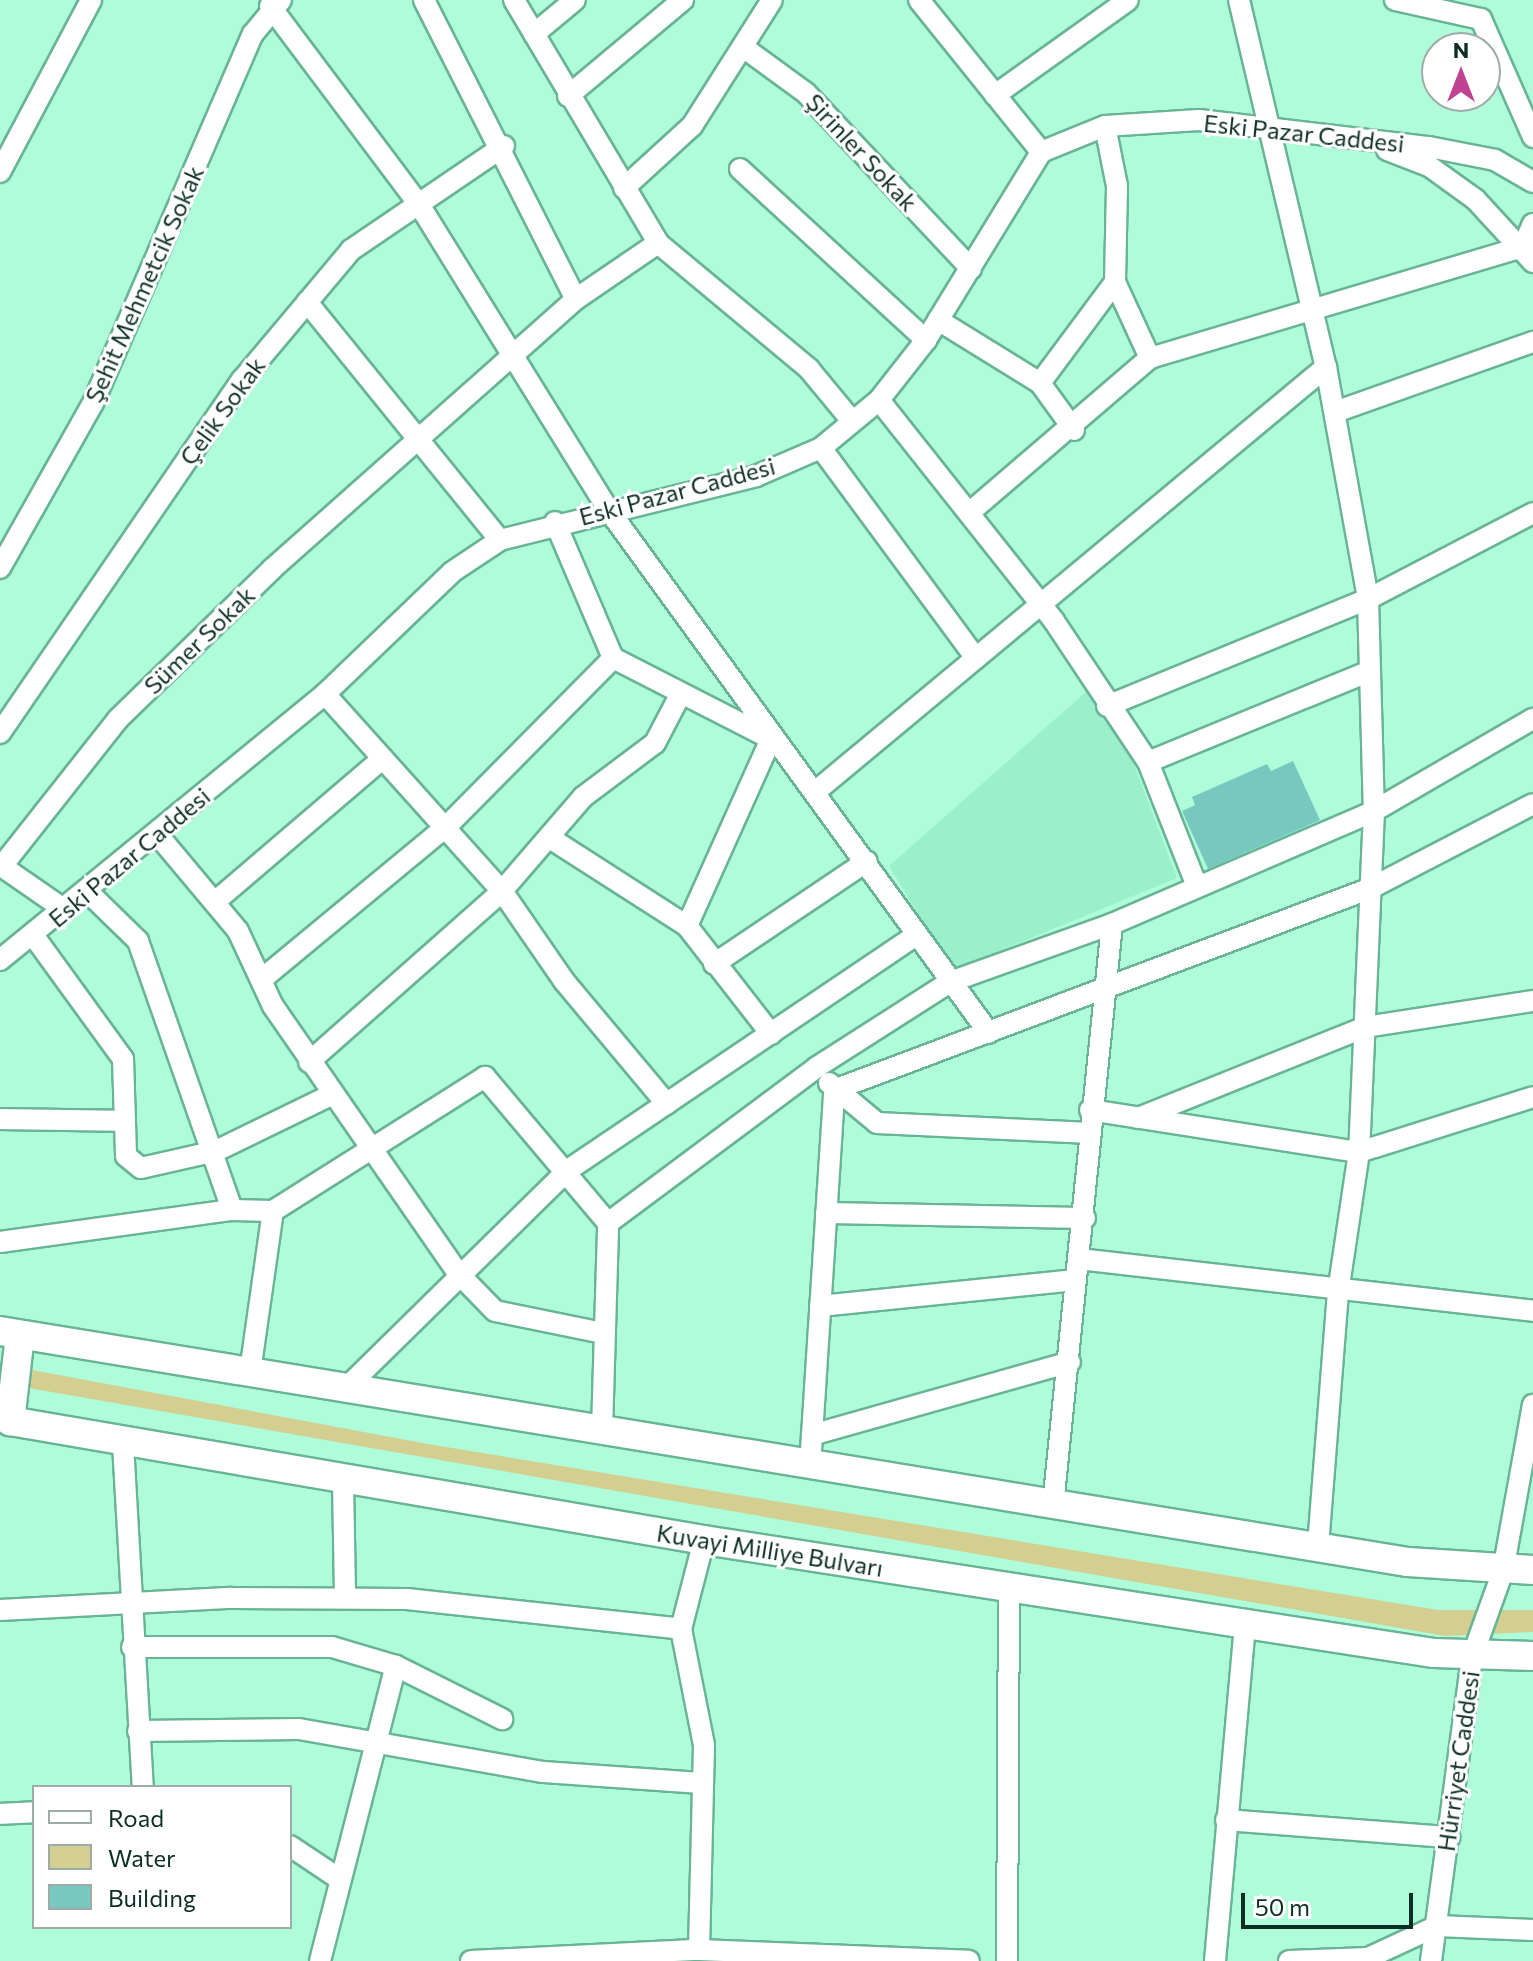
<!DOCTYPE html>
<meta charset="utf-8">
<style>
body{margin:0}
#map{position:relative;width:1533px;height:1961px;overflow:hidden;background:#affcdb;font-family:Commissioner,sans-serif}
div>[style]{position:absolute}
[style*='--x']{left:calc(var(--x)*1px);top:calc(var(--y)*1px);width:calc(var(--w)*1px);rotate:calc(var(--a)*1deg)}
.built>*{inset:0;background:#9af0cd}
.water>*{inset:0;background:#d2cf90}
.building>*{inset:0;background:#77c9bf}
.roads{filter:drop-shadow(2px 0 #68b495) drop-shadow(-2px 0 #68b495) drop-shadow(0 2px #68b495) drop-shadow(0 -2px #68b495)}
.street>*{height:20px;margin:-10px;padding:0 10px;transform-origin:10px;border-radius:10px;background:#fff}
.secondary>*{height:28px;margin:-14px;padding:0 14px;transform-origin:14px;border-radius:14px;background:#fff}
span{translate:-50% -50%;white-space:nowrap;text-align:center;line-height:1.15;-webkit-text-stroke:6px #fff;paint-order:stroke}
.street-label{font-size:24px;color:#0d2e22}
.legend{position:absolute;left:32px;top:1785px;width:260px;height:144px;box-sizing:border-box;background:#fff;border:2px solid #9eaba7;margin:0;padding:10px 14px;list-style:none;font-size:24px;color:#0d2e22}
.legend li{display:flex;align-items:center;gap:16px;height:40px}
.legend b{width:40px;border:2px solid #9eaba7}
.north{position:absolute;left:1421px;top:32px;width:80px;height:80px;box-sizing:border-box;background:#fff;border:2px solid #9eaba7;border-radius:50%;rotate:0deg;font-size:22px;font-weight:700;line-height:32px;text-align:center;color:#0d2e22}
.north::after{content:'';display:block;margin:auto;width:28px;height:36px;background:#c04391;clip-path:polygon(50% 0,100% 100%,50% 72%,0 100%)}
.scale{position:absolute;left:1241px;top:1893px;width:172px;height:36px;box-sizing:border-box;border:4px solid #0d2e22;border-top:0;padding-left:10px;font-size:24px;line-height:28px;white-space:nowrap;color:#0d2e22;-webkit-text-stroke:6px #fff;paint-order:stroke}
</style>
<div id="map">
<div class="built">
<i style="clip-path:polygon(1087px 691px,1134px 764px,1177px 878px,953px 970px,889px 866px)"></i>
</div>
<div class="water">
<i style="clip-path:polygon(0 1364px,428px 1444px,1438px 1610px,1533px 1610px,1533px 1632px,1445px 1636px,0 1383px)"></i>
</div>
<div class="building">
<i style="clip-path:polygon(1293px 761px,1320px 820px,1208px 869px,1182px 811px,1195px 805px,1192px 797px,1267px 764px,1271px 771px)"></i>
</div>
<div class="roads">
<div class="street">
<i style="--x:424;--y:0;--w:335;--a:63.1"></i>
<i style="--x:514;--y:0;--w:282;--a:59.3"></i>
<i style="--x:658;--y:243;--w:197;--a:39.8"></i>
<i style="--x:809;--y:369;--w:67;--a:50.4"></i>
<i style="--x:919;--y:0;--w:195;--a:51.2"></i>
<i style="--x:1239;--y:0;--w:377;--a:76.7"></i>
<i style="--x:1326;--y:367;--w:236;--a:79.7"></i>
<i style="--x:1368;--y:599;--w:212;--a:88.4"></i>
<i style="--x:1374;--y:811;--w:341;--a:92.5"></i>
<i style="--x:1359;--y:1152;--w:142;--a:98.5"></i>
<i style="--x:1338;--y:1292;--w:256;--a:94.5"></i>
<i style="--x:1395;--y:0;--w:88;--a:12.5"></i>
<i style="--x:1481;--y:19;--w:129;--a:66.2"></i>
<i style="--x:270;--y:6;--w:250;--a:53.1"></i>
<i style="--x:420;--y:206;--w:360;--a:58.2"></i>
<i style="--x:610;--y:512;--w:644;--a:53.97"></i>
<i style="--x:534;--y:34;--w:53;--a:-39.7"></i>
<i style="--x:743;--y:47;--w:78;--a:36.1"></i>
<i style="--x:806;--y:93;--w:241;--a:46.8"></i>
<i style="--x:995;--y:95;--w:163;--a:-35.5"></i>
<i style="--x:568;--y:96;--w:150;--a:-39.9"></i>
<i style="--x:1387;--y:150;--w:45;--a:20.9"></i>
<i style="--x:1429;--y:166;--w:57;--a:35.7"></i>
<i style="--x:1475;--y:199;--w:86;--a:47.4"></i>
<i style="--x:740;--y:169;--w:253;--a:42.6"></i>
<i style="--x:0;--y:172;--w:195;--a:-62.1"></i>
<i style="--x:624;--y:188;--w:92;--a:-42.4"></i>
<i style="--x:692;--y:126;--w:149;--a:-57.6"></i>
<i style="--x:1115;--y:282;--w:84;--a:65.3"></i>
<i style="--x:307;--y:302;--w:306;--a:51"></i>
<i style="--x:938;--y:320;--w:120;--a:31.7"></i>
<i style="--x:1040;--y:383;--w:58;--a:54.1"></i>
<i style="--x:1040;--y:383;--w:126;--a:-53.4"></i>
<i style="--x:1115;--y:282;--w:96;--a:-88.8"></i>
<i style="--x:1117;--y:186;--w:61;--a:-101.3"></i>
<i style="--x:879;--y:400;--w:282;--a:51.6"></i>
<i style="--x:1054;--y:621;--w:169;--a:56.3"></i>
<i style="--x:1148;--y:762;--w:131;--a:68.5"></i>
<i style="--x:1335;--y:412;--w:210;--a:-19.5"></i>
<i style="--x:821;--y:448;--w:261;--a:53.6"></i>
<i style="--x:969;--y:513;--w:238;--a:-40.6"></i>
<i style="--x:1150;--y:358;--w:389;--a:-16.6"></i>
<i style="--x:1523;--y:247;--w:25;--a:-67"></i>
<i style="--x:555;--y:522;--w:148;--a:66.9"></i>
<i style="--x:613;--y:658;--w:178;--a:27.1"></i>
<i style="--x:771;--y:739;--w:205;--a:114.2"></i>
<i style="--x:0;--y:568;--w:189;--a:-60.6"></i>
<i style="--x:93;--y:403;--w:402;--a:-66.6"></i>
<i style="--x:253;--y:34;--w:44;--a:-50.5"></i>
<i style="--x:325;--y:694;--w:265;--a:48.1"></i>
<i style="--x:502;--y:891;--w:109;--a:55.4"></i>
<i style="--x:564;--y:981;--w:160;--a:50.1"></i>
<i style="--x:1107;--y:706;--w:282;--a:-22.3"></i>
<i style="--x:1368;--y:599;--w:186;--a:-27.5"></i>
<i style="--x:0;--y:733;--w:428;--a:-55.6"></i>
<i style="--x:242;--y:380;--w:170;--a:-50"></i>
<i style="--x:351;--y:250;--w:185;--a:-34.2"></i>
<i style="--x:1148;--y:762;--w:240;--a:-22.3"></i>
<i style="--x:815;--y:792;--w:665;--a:-39.75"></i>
<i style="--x:157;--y:834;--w:126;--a:50.1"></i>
<i style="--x:238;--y:931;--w:83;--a:65"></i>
<i style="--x:273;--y:1006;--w:323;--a:55.3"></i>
<i style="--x:457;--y:1272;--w:54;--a:45.7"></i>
<i style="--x:495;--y:1311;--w:110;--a:11.5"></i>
<i style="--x:553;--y:840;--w:159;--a:32.7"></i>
<i style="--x:687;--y:926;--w:137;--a:52.1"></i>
<i style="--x:0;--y:865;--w:79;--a:34.7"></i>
<i style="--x:2;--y:866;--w:187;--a:-51.7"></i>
<i style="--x:118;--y:719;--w:215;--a:-44.2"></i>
<i style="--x:272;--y:569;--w:407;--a:-41.6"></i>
<i style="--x:576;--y:299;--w:99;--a:-34.3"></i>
<i style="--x:88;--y:892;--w:70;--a:44.4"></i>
<i style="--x:138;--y:941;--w:285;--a:70.7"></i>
<i style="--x:217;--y:900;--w:218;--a:-40.5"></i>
<i style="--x:33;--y:935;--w:153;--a:54"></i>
<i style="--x:123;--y:1059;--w:97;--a:88.2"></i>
<i style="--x:126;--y:1156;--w:19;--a:39"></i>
<i style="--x:141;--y:1168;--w:77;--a:-12.8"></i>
<i style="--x:216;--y:1151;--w:128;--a:-26"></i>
<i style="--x:0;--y:960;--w:420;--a:-39.3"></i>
<i style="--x:325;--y:694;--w:176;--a:-43.8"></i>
<i style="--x:452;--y:572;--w:58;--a:-33.7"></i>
<i style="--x:500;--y:540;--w:264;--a:-14"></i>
<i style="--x:756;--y:476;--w:71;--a:-23.3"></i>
<i style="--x:821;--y:448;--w:75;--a:-39.6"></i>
<i style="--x:879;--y:400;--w:76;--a:-51.9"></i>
<i style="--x:926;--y:340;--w:220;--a:-58.5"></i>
<i style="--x:1041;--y:152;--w:69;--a:-22.1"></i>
<i style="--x:1105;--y:126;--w:94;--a:-3.7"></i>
<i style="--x:1199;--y:120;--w:232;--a:6.7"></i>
<i style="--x:1429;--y:147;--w:67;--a:11.1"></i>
<i style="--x:1495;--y:160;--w:44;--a:30.1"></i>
<i style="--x:714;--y:964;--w:184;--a:-33.9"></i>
<i style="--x:262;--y:979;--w:239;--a:-39.6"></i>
<i style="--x:446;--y:827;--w:238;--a:-45.3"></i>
<i style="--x:309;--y:1062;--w:258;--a:-41.5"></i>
<i style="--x:502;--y:891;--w:124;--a:-49.2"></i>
<i style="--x:583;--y:797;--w:90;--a:-36.9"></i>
<i style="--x:655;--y:743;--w:52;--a:-62.4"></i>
<i style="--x:829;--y:1083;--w:62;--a:39.8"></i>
<i style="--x:877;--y:1123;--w:214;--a:2.7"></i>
<i style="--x:1090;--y:1110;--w:272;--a:8.9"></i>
<i style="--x:1359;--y:1152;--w:182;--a:-17.5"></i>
<i style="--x:1138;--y:1118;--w:245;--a:-21.8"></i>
<i style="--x:1365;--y:1027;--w:170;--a:-8.8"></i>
<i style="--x:0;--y:1119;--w:125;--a:0.9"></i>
<i style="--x:826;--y:1213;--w:259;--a:1.1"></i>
<i style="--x:0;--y:1242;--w:234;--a:-7.9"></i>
<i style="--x:232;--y:1210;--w:41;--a:1.4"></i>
<i style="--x:273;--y:1211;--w:251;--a:-32.3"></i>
<i style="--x:485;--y:1077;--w:191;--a:49.9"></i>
<i style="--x:608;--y:1223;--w:261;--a:-36.7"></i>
<i style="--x:817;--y:1067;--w:158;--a:-32.6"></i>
<i style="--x:950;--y:982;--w:172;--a:-19.7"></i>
<i style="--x:1112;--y:924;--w:285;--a:-23.3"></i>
<i style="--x:1374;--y:811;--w:184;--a:-30.1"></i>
<i style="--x:1079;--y:1259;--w:457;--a:6.5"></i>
<i style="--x:820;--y:1306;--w:257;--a:-5.8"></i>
<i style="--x:250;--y:1372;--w:163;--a:-81.9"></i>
<i style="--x:346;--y:1388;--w:311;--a:-44.5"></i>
<i style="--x:568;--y:1170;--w:420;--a:-34"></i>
<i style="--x:602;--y:1431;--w:208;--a:-88.3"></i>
<i style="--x:812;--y:1435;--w:268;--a:-15.8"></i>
<i style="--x:123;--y:1444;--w:344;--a:86.7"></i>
<i style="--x:810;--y:1466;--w:377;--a:-86.3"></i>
<i style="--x:834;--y:1090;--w:574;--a:-20.61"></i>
<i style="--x:1371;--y:888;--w:182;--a:-27.4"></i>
<i style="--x:343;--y:1480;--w:118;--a:89"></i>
<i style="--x:1053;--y:1505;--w:584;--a:-84.2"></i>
<i style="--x:0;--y:1610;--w:232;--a:-3"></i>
<i style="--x:232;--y:1598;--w:175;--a:0.3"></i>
<i style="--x:407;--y:1599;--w:276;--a:6.2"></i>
<i style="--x:132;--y:1647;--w:200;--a:0"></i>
<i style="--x:332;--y:1647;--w:67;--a:16.5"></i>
<i style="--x:396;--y:1666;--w:119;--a:26.6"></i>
<i style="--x:138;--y:1731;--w:161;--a:-0.7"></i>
<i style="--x:299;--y:1729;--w:248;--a:10"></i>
<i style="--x:543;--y:1772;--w:159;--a:4"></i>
<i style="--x:0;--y:1814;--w:34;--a:-3"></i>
<i style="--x:1226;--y:1820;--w:224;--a:4.4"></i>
<i style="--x:290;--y:1846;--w:58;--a:33.7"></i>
<i style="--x:699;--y:1950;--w:205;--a:-88.6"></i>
<i style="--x:704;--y:1745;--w:118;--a:-101.2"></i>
<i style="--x:681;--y:1629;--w:92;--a:-75.5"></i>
<i style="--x:320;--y:1961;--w:305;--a:-75.6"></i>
<i style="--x:471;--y:1961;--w:228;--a:-2.8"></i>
<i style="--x:699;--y:1950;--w:270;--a:2.3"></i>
<i style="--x:1007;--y:1961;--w:375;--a:-89.7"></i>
<i style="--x:1215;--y:1961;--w:340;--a:-84.9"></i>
<i style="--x:1289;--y:1961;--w:79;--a:-2.2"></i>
<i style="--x:1368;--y:1958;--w:76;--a:-24.9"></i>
<i style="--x:1437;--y:1926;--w:96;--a:2.4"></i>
<i style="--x:1431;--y:1961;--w:307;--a:-82.3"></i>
<i style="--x:1472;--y:1657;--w:91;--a:-70.2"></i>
<i style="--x:1503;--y:1571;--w:169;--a:-79.8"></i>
</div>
<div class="secondary">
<i style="--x:0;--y:1331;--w:1427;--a:9.32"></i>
<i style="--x:1408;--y:1562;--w:125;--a:3.7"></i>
<i style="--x:20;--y:1335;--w:87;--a:96.6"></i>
<i style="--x:10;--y:1421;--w:704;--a:9.73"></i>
<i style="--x:704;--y:1540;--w:739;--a:8.8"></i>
<i style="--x:1434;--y:1653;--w:99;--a:1.7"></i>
</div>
</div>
<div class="street-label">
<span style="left:1304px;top:133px;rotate:6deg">Eski Pazar Caddesi</span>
<span style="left:862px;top:152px;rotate:47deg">Şirinler Sokak</span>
<span style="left:144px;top:284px;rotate:-66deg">Şehit Mehmetcik Sokak</span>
<span style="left:222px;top:411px;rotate:-54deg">Çelik Sokak</span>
<span style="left:677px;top:491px;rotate:-15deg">Eski Pazar Caddesi</span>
<span style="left:199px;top:640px;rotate:-44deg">Sümer Sokak</span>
<span style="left:129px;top:857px;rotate:-40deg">Eski Pazar Caddesi</span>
<span style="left:770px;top:1550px;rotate:9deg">Kuvayi Milliye Bulvarı</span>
<span style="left:1458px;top:1761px;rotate:-82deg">Hürriyet Caddesi</span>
</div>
<ul class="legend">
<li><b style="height:10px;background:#fff"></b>Road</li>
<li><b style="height:22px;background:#d2cf90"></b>Water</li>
<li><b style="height:22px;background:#77c9bf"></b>Building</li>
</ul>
<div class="north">N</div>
<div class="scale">50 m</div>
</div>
